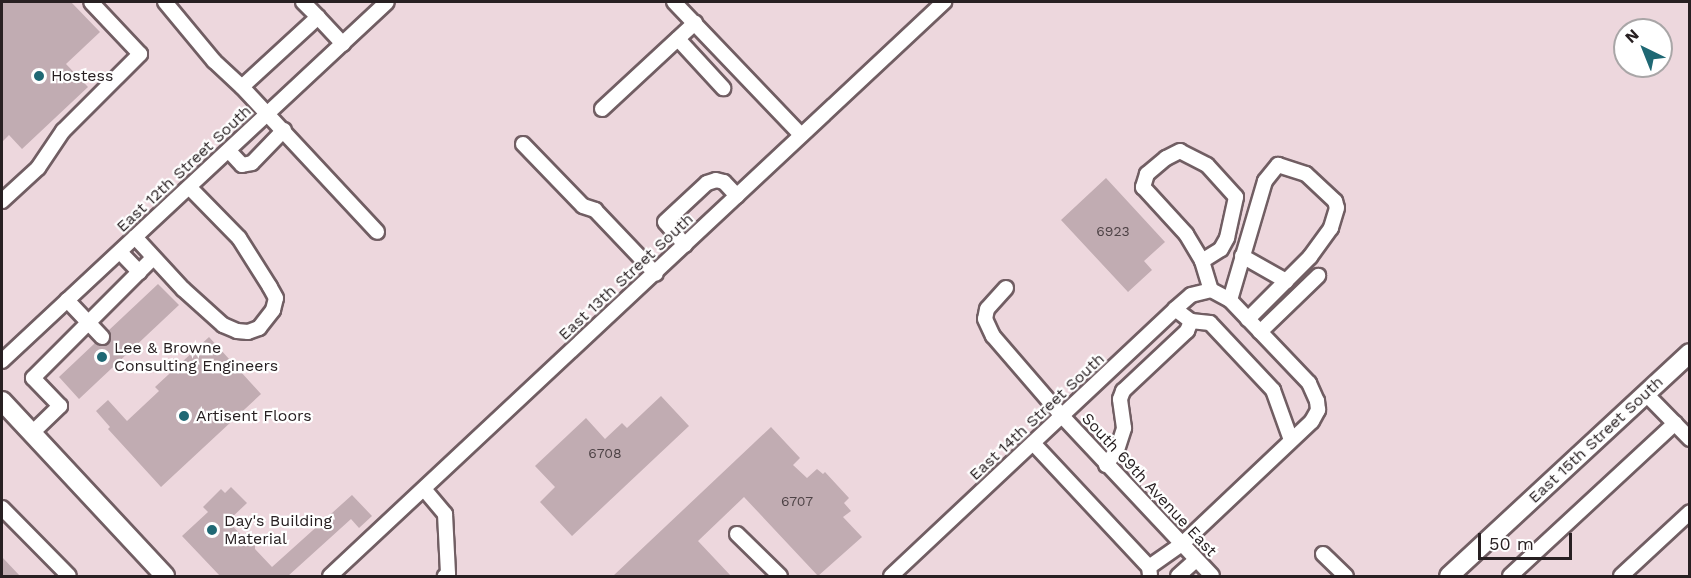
<!DOCTYPE html>
<style>
body{margin:0}
#map{position:relative;width:1691px;height:578px;overflow:hidden;background:#edd7dd;font-family:"Work Sans",sans-serif}
div>[style]{position:absolute}
[style*='--x']{left:calc(var(--x)*1px);top:calc(var(--y)*1px);width:calc(var(--w)*1px);rotate:calc(var(--a)*1deg)}
.building>*{inset:0;background:#c1acb2}
.roads{filter:drop-shadow(2px 0 #715e63) drop-shadow(-2px 0 #715e63) drop-shadow(0 2px #715e63) drop-shadow(0 -2px #715e63)}
.minor>*{height:14px;margin:-7px;padding:0 7px;transform-origin:7px;border-radius:7px;background:#fff}
.major>*{height:18px;margin:-9px;padding:0 9px;transform-origin:9px;border-radius:9px;background:#fff}
.dots>*{width:16px;height:16px;translate:-50% -50%;box-sizing:border-box;border:3px solid #fff;border-radius:50%}
span{translate:-50% -50%;white-space:nowrap;text-align:center;line-height:1.15;-webkit-text-stroke:4.5px #fff;paint-order:stroke}
.number-label{font-size:14px;color:#4e4346}
.number-label span{-webkit-text-stroke-width:0}
.poi-label{font-size:16px;color:#282022}
.left{translate:0 -50%;text-align:left}
.street-label{font-size:16px;color:#282022}
.frame{position:absolute;inset:0;border:3px solid #282022;pointer-events:none}
.north{position:absolute;left:1613px;top:18px;width:60px;height:60px;box-sizing:border-box;background:#fff;border:2px solid #a9a6a7;border-radius:50%;rotate:317deg;font-size:16px;font-weight:700;line-height:24px;text-align:center;color:#282022}
.north::after{content:'';display:block;margin:auto;width:21px;height:27px;background:#1f6874;clip-path:polygon(50% 0,100% 100%,50% 72%,0 100%)}
.scale{position:absolute;left:1478px;top:533px;width:94px;height:27px;box-sizing:border-box;border:3px solid #282022;border-top:0;padding-left:8px;font-size:18px;line-height:21px;white-space:nowrap;color:#282022;-webkit-text-stroke:4px #fff;paint-order:stroke}
</style>
<div id="map">
<div class="building">
<i style="clip-path:polygon(2px 2px,71px 2px,100px 32px,66px 64px,88px 87px,22px 149px,9px 135px,2px 142px)"></i>
<i style="clip-path:polygon(1106px 178px,1165px 242px,1144px 261px,1152px 270px,1128px 292px,1061px 220px)"></i>
<i style="clip-path:polygon(158px 284px,179px 305px,79px 399px,59px 377px,95px 343px,100px 346px,108px 344px,111px 339px,108px 331px)"></i>
<i style="clip-path:polygon(209px 337px,261px 394px,161px 487px,108px 429px,110px 427px,96px 411px,108px 400px,127px 421px,159px 391px,155px 387px)"></i>
<i style="clip-path:polygon(661px 396px,689px 426px,572px 536px,540px 502px,555px 487px,535px 466px,586px 418px,605px 439px,622px 423px,627px 428px)"></i>
<i style="clip-path:polygon(771px 427px,800px 458px,793px 465px,807px 478px,817px 469px,823px 474px,825px 472px,849px 498px,844px 503px,851px 511px,843px 517px,862px 537px,818px 576px,744px 497px,698px 541px,731px 576px,613px 576px)"></i>
<i style="clip-path:polygon(231px 487px,247px 503px,228px 521px,243px 537px,246px 533px,255px 542px,255px 549px,272px 567px,352px 495px,372px 516px,359px 528px,351px 519px,288px 576px,220px 576px,182px 536px,208px 512px,203px 507px,221px 489px,225px 493px)"></i>
<i style="clip-path:polygon(2px 557px,20px 576px,2px 576px)"></i>
</div>
<div class="roads">
<div class="minor">
<i style="--x:165;--y:2;--w:77;--a:50.3"></i>
<i style="--x:214;--y:61;--w:38;--a:43"></i>
<i style="--x:303;--y:2;--w:21;--a:45"></i>
<i style="--x:674;--y:2;--w:184;--a:46.3"></i>
<i style="--x:678;--y:39;--w:67;--a:47.4"></i>
<i style="--x:343;--y:44;--w:37;--a:-133"></i>
<i style="--x:318;--y:17;--w:103;--a:137.4"></i>
<i style="--x:242;--y:87;--w:198;--a:47"></i>
<i style="--x:602;--y:109;--w:127;--a:-42.8"></i>
<i style="--x:523;--y:144;--w:86;--a:45.9"></i>
<i style="--x:583;--y:206;--w:13;--a:18"></i>
<i style="--x:595;--y:210;--w:88;--a:46.4"></i>
<i style="--x:229;--y:151;--w:19;--a:47"></i>
<i style="--x:242;--y:165;--w:10;--a:-11"></i>
<i style="--x:252;--y:163;--w:46;--a:-45.9"></i>
<i style="--x:2;--y:201;--w:49;--a:-42.5"></i>
<i style="--x:38;--y:168;--w:45;--a:-56"></i>
<i style="--x:63;--y:131;--w:109;--a:-45"></i>
<i style="--x:140;--y:54;--w:71;--a:-133.3"></i>
<i style="--x:135;--y:237;--w:71;--a:47.3"></i>
<i style="--x:183;--y:289;--w:54;--a:42"></i>
<i style="--x:223;--y:325;--w:15;--a:23"></i>
<i style="--x:237;--y:331;--w:11;--a:5"></i>
<i style="--x:248;--y:332;--w:12;--a:-20"></i>
<i style="--x:259;--y:328;--w:23;--a:-52"></i>
<i style="--x:273;--y:310;--w:12;--a:-76"></i>
<i style="--x:276;--y:298;--w:13;--a:-119"></i>
<i style="--x:270;--y:287;--w:58;--a:-122.3"></i>
<i style="--x:239;--y:238;--w:71;--a:-134.4"></i>
<i style="--x:685;--y:245;--w:30;--a:-131"></i>
<i style="--x:665;--y:222;--w:57;--a:-42.9"></i>
<i style="--x:707;--y:183;--w:9;--a:-18"></i>
<i style="--x:716;--y:180;--w:8;--a:14"></i>
<i style="--x:724;--y:182;--w:19;--a:47"></i>
<i style="--x:120;--y:252;--w:28;--a:46"></i>
<i style="--x:1242;--y:256;--w:51;--a:29.6"></i>
<i style="--x:1202;--y:261;--w:22;--a:-32"></i>
<i style="--x:1221;--y:249;--w:13;--a:-61"></i>
<i style="--x:1227;--y:238;--w:42;--a:-77.6"></i>
<i style="--x:1236;--y:197;--w:43;--a:-132.2"></i>
<i style="--x:1207;--y:165;--w:30;--a:-153"></i>
<i style="--x:1180;--y:151;--w:16;--a:153"></i>
<i style="--x:1166;--y:158;--w:25;--a:140"></i>
<i style="--x:1147;--y:174;--w:14;--a:107"></i>
<i style="--x:1143;--y:187;--w:64;--a:47.5"></i>
<i style="--x:1186;--y:234;--w:31;--a:59"></i>
<i style="--x:1202;--y:261;--w:30;--a:73"></i>
<i style="--x:1006;--y:288;--w:28;--a:132"></i>
<i style="--x:987;--y:309;--w:10;--a:101"></i>
<i style="--x:985;--y:319;--w:19;--a:65"></i>
<i style="--x:993;--y:336;--w:106;--a:49.2"></i>
<i style="--x:1062;--y:416;--w:219;--a:46.8"></i>
<i style="--x:67;--y:300;--w:51;--a:46.6"></i>
<i style="--x:1230;--y:300;--w:124;--a:-73.6"></i>
<i style="--x:1265;--y:181;--w:21;--a:-51"></i>
<i style="--x:1278;--y:165;--w:29;--a:18"></i>
<i style="--x:1306;--y:174;--w:40;--a:43"></i>
<i style="--x:1335;--y:201;--w:7;--a:74"></i>
<i style="--x:1337;--y:208;--w:21;--a:107"></i>
<i style="--x:1331;--y:228;--w:36;--a:126"></i>
<i style="--x:1310;--y:257;--w:88;--a:135"></i>
<i style="--x:1175;--y:309;--w:20;--a:37"></i>
<i style="--x:1191;--y:321;--w:19;--a:6"></i>
<i style="--x:1210;--y:323;--w:92;--a:46.8"></i>
<i style="--x:1273;--y:390;--w:53;--a:70.2"></i>
<i style="--x:1260;--y:332;--w:81;--a:-44"></i>
<i style="--x:2;--y:361;--w:526;--a:-43"></i>
<i style="--x:1646;--y:394;--w:63;--a:45.6"></i>
<i style="--x:32;--y:433;--w:39;--a:-44"></i>
<i style="--x:60;--y:406;--w:39;--a:-134"></i>
<i style="--x:33;--y:378;--w:170;--a:-45"></i>
<i style="--x:1033;--y:443;--w:170;--a:46.9"></i>
<i style="--x:1149;--y:567;--w:8;--a:83"></i>
<i style="--x:1106;--y:465;--w:19;--a:-54"></i>
<i style="--x:1117;--y:450;--w:23;--a:-72"></i>
<i style="--x:1124;--y:428;--w:29;--a:-98"></i>
<i style="--x:1120;--y:399;--w:9;--a:-69"></i>
<i style="--x:1123;--y:391;--w:88;--a:-43.2"></i>
<i style="--x:1187;--y:331;--w:11;--a:-68"></i>
<i style="--x:424;--y:489;--w:33;--a:50"></i>
<i style="--x:445;--y:514;--w:60;--a:87.1"></i>
<i style="--x:448;--y:574;--w:4;--a:146"></i>
<i style="--x:2;--y:508;--w:95;--a:45.4"></i>
<i style="--x:737;--y:534;--w:60;--a:44.3"></i>
<i style="--x:1323;--y:554;--w:32;--a:44"></i>
<i style="--x:1149;--y:567;--w:39;--a:-35"></i>
<i style="--x:1181;--y:545;--w:180;--a:-43.4"></i>
<i style="--x:1312;--y:421;--w:13;--a:-61"></i>
<i style="--x:1318;--y:410;--w:9;--a:-96"></i>
<i style="--x:1317;--y:401;--w:20;--a:-114"></i>
<i style="--x:1309;--y:383;--w:115;--a:-133.6"></i>
<i style="--x:1230;--y:300;--w:21;--a:-152"></i>
<i style="--x:330;--y:576;--w:841;--a:-43.07"></i>
<i style="--x:891;--y:576;--w:390;--a:-43.2"></i>
<i style="--x:1175;--y:309;--w:21;--a:-41"></i>
<i style="--x:1191;--y:295;--w:21;--a:-14"></i>
<i style="--x:1178;--y:576;--w:24;--a:-42"></i>
<i style="--x:1510;--y:576;--w:225;--a:-42.8"></i>
<i style="--x:1621;--y:576;--w:94;--a:-42.8"></i>
</div>
<div class="major">
<i style="--x:2;--y:401;--w:239;--a:47"></i>
<i style="--x:1449;--y:576;--w:328;--a:-42.8"></i>
</div>
</div>
<div class="dots">
<i style="left:39px;top:76px;background:#1f6874"></i>
<i style="left:102px;top:357px;background:#1f6874"></i>
<i style="left:184px;top:416px;background:#1f6874"></i>
<i style="left:212px;top:530px;background:#1f6874"></i>
</div>
<div class="number-label">
<span style="left:1113px;top:231px">6923</span>
<span style="left:605px;top:453px">6708</span>
<span style="left:797px;top:501px">6707</span>
</div>
<div class="poi-label">
<span class="left" style="left:51px;top:76px">Hostess</span>
<span class="left" style="left:114px;top:357px">Lee &amp; Browne<br>Consulting Engineers</span>
<span class="left" style="left:196px;top:416px">Artisent Floors</span>
<span class="left" style="left:224px;top:530px">Day's Building<br>Material</span>
</div>
<div class="street-label">
<span style="left:184px;top:169px;rotate:-43deg">East 12th Street South</span>
<span style="left:626px;top:277px;rotate:-43deg">East 13th Street South</span>
<span style="left:1037px;top:417px;rotate:-43deg">East 14th Street South</span>
<span style="left:1596px;top:440px;rotate:-43deg">East 15th Street South</span>
<span style="left:1149px;top:485px;rotate:47deg">South 69th Avenue East</span>
</div>
<div class="frame"></div>
<div class="north">N</div>
<div class="scale">50 m</div>
</div>
